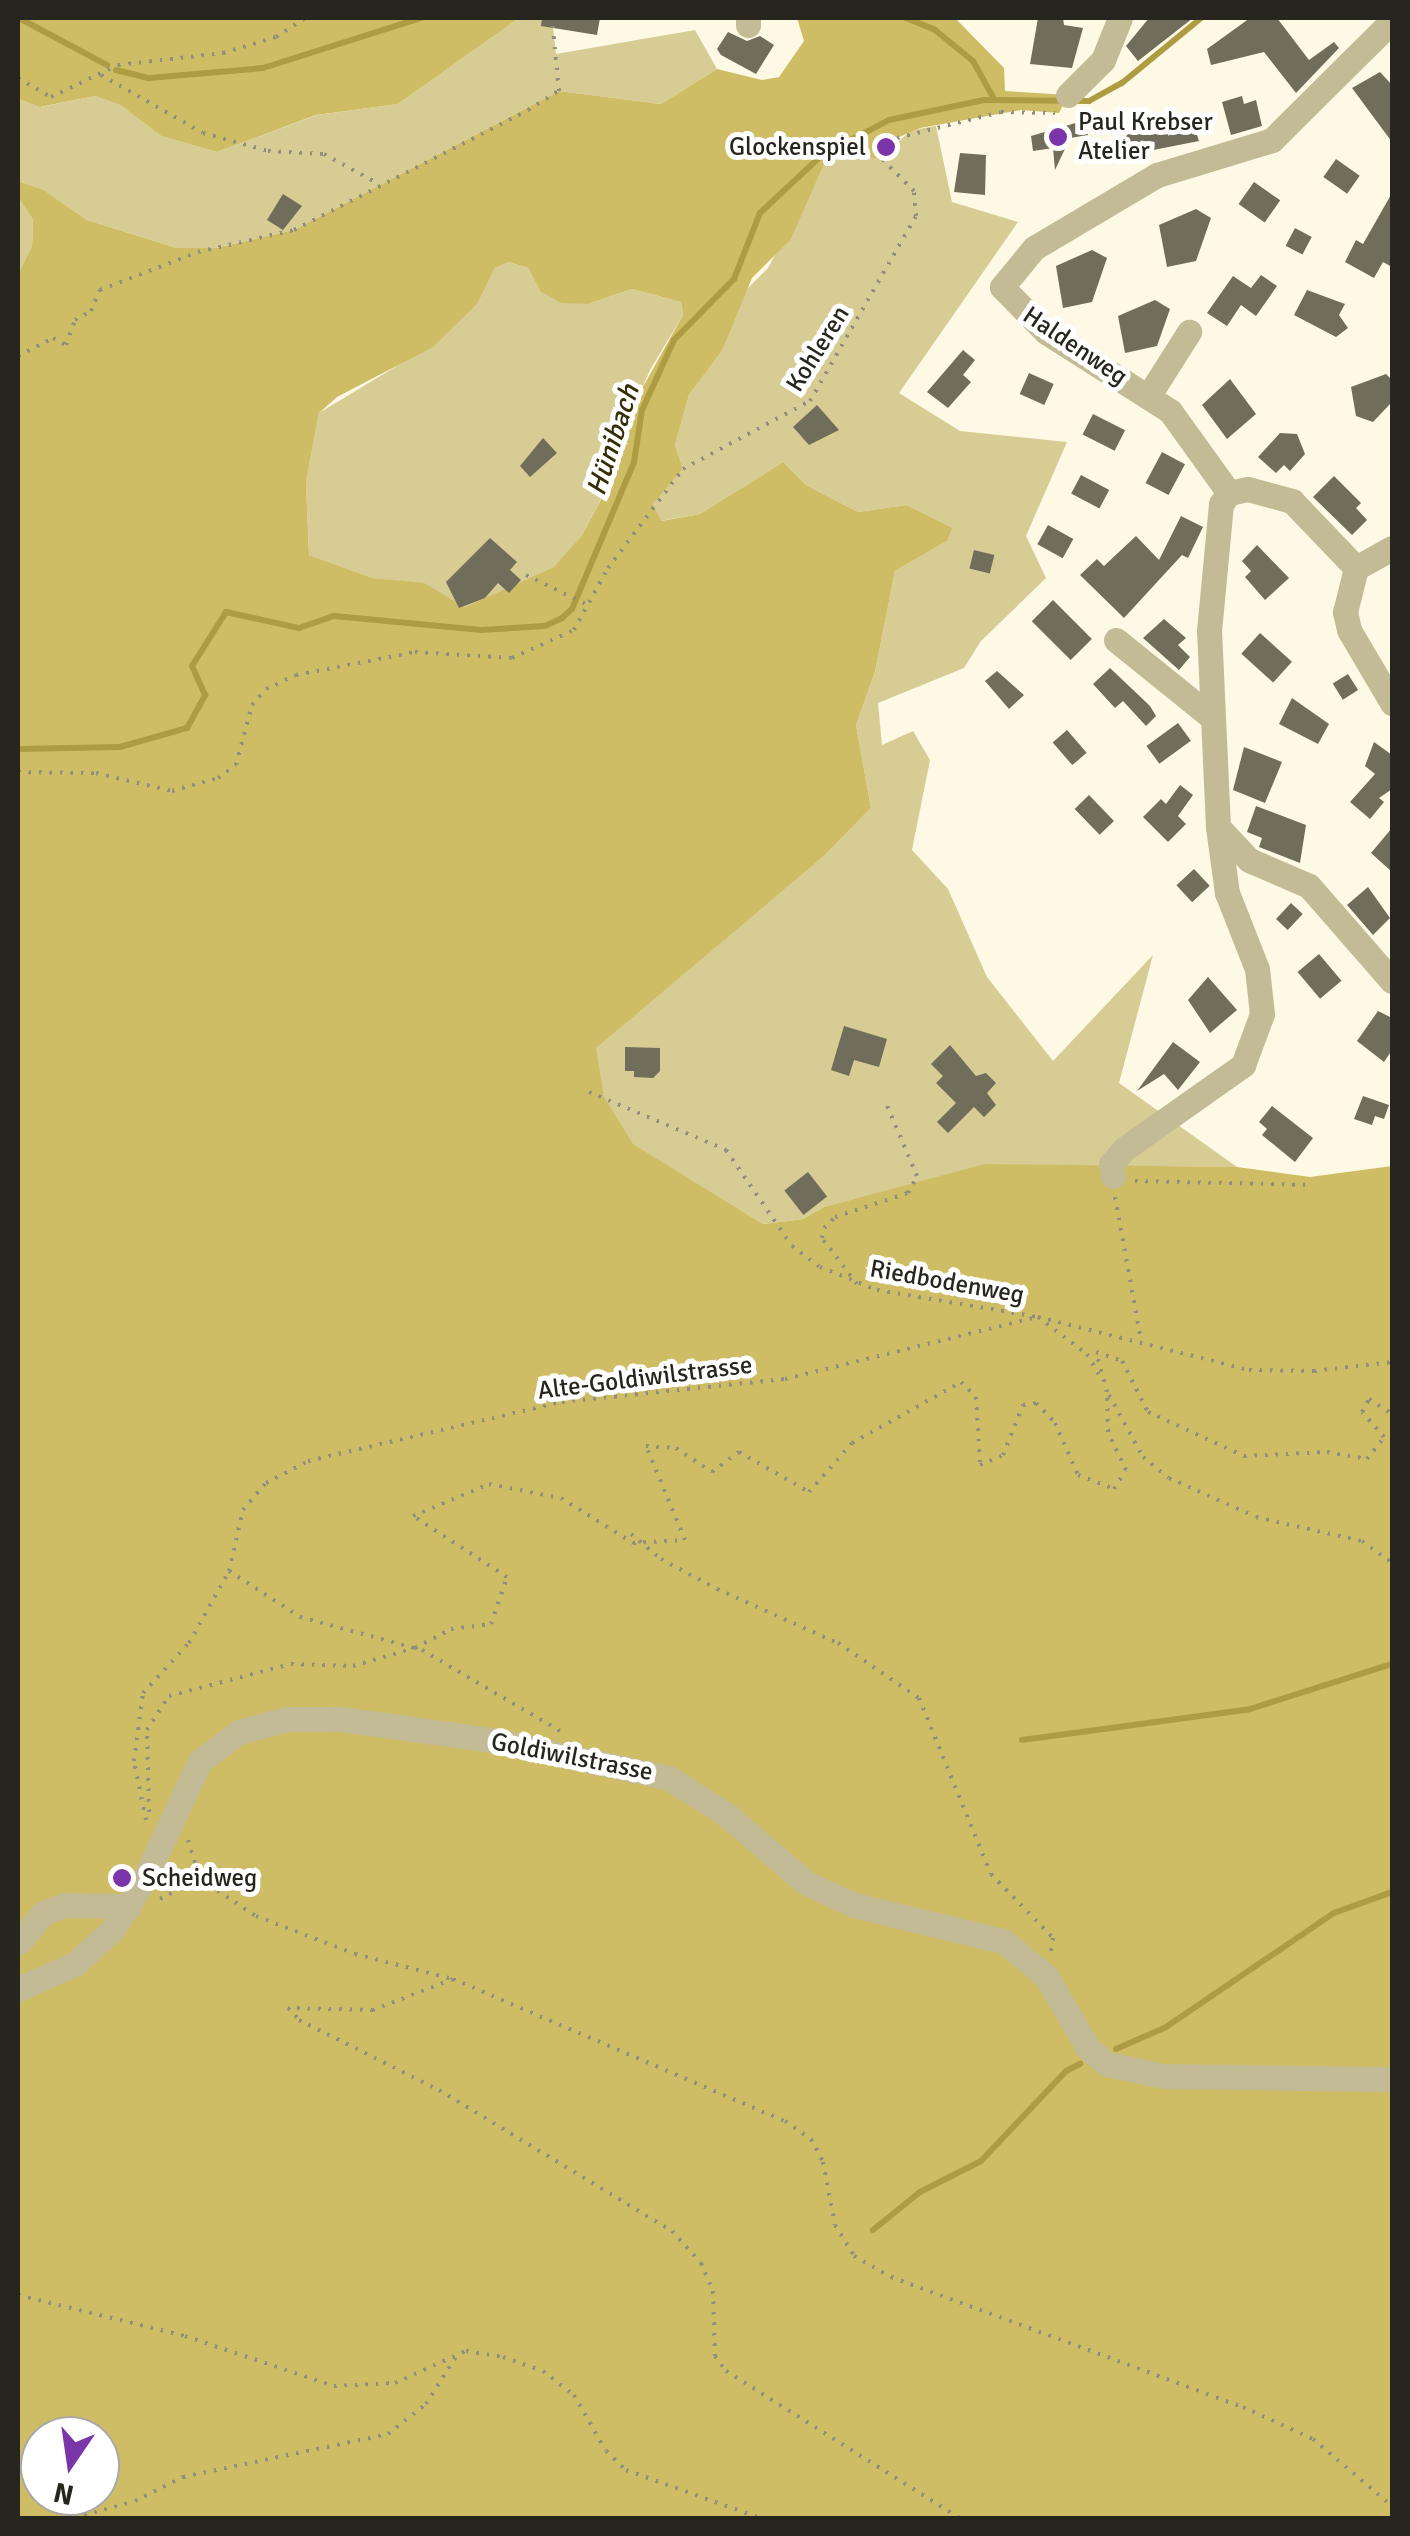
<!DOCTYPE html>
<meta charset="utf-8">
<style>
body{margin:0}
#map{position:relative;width:1410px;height:2536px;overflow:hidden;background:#fdf9e5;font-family:Signika,sans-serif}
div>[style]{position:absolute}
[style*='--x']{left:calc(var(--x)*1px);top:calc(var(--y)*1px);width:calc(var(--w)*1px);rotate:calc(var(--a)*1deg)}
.green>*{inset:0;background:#d7cc94}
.forest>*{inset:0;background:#cfbd65}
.stream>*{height:6px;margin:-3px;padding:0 3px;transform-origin:3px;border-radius:3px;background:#ae9c43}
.building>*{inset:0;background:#716d5b;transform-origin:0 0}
.path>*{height:4px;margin-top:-2px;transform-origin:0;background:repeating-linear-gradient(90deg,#918e80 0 2.5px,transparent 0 10.5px)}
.minor>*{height:25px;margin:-12.5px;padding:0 12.5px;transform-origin:12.5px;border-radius:12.5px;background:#c2bb96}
.dots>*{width:28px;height:28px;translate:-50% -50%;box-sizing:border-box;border:5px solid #fff;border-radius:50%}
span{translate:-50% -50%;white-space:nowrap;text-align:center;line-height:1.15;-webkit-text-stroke:10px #fff;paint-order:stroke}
.poi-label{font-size:25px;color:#27261e}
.left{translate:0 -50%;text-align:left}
.right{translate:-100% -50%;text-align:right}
.street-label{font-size:25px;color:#27261e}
.water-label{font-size:28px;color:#362e06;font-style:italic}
.frame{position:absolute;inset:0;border:20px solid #27261e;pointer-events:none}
.north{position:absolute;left:20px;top:2416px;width:100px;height:100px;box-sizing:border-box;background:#fff;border:2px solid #a9a8a5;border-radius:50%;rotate:193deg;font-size:28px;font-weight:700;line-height:40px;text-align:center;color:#27261e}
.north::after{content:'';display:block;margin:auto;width:35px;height:45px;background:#7a35a9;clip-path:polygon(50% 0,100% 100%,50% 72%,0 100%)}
</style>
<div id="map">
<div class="green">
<i style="clip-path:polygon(519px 18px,552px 18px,556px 54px,695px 30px,717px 69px,661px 104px,559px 91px,294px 230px,214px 248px,177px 248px,87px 220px,44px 190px,18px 181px,18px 99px,41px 107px,95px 96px,120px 105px,161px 136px,217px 152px,317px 115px,398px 104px)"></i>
<i style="clip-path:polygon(936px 126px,952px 202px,1018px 222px,899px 393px,960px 431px,1067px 442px,1026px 536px,1046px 578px,981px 641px,964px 668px,878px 703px,882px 745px,913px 731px,930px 760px,912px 850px,948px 889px,987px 977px,1053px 1061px,1153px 955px,1119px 1083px,1237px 1167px,986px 1165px,824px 1207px,803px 1219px,763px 1224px,632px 1144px,604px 1098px,595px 1048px,823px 857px,871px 808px,856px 725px,875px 672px,895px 571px,947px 541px,906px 505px,858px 512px,806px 485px,783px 462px,700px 514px,660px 521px,653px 504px,683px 469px,675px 445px,689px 395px,722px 351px,745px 291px,768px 268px,826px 159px,840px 149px,887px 151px,912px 130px)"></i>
<i style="clip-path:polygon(18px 197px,33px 220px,32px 246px,18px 274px)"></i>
<i style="clip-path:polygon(509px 262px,528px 268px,540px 291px,588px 304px,632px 289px,681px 302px,683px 315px,650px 370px,624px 430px,613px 476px,582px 535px,555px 567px,465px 607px,424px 584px,373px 578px,309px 555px,306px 482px,319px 413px,410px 358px,478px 303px,495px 268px)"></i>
</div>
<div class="forest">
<i style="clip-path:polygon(18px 18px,519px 18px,398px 104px,316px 115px,217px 152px,161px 136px,120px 105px,95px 96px,40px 107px,18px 99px)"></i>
<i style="clip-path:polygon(evenodd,797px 18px,955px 18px,1004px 68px,1005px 91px,1068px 95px,1059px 113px,1021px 110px,920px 128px,897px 138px,883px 160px,840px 149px,826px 159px,791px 239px,752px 278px,722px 351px,689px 395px,675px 445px,683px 469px,653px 504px,661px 521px,700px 514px,783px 462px,806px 485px,858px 512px,906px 505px,952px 528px,947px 541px,895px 571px,875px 672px,856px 725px,871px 808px,823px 857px,596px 1048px,604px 1097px,633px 1144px,763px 1224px,803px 1219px,824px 1207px,985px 1164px,1237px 1167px,1310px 1177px,1392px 1166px,1392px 2518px,18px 2518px,18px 274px,32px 246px,33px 220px,18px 197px,18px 181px,44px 190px,87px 220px,177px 248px,215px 248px,294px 230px,559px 91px,661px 104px,717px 69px,762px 80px,779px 77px,804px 41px,797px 18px,509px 262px,528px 268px,540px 291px,561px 303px,588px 304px,632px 289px,681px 302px,683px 315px,634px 403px,613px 477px,582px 535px,554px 567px,465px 607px,424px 583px,373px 578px,309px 555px,306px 482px,319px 413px,337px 397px,433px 347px,478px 303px,495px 268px,509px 262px,797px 18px,40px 2436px,100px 2436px,100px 2496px,40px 2496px,40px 2436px)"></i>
</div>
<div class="stream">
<i style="--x:19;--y:18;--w:100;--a:28.1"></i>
<i style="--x:906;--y:18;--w:31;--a:22"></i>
<i style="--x:935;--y:30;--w:49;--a:39.2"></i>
<i style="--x:973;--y:61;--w:43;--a:61.1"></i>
<i style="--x:116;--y:70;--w:34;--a:14"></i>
<i style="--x:149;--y:78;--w:114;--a:-5"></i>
<i style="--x:263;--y:68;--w:166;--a:-17.6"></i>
<i style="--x:18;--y:749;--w:102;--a:-1.1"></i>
<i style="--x:120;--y:747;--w:70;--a:-15.8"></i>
<i style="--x:187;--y:728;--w:38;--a:-61"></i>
<i style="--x:205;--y:695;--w:32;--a:-114"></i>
<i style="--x:192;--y:666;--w:64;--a:-57.8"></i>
<i style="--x:226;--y:612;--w:75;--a:12.4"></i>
<i style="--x:299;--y:628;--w:37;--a:-19"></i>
<i style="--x:334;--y:616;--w:148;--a:5.4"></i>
<i style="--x:481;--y:630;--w:64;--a:-3.6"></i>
<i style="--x:545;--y:626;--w:19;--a:-25"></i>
<i style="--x:562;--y:618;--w:13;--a:-42"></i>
<i style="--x:572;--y:609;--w:160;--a:-67.1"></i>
<i style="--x:634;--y:462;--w:53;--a:-81.3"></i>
<i style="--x:642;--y:410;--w:77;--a:-65.4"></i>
<i style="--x:674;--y:340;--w:86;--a:-45.5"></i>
<i style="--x:734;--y:279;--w:71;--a:-68.5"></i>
<i style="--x:760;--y:213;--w:85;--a:-43.1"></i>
<i style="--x:822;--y:155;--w:76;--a:-27.6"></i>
<i style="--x:889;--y:120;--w:97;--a:-11.9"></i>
<i style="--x:984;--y:100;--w:105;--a:0.5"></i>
<i style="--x:1089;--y:101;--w:38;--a:-29"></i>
<i style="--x:1122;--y:83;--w:102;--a:-39.4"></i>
<i style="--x:1022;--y:1740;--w:230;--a:-7.7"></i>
<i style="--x:1250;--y:1709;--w:149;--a:-17.6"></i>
<i style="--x:1116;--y:2049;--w:55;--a:-23.7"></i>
<i style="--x:1166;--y:2027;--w:203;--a:-34.2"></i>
<i style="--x:1334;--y:1913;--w:62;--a:-19.9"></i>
<i style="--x:873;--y:2230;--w:60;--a:-39"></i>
<i style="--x:920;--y:2192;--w:68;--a:-26.9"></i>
<i style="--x:981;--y:2161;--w:124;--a:-46.6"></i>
<i style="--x:1066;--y:2071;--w:16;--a:-27"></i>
</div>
<div class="building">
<i style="clip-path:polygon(542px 18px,600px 18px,597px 35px,541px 26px)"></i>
<i style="clip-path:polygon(1038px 18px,1063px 18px,1064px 25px,1083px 28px,1072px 68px,1030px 64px)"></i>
<i style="clip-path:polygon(1149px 18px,1193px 18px,1138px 61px,1126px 46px)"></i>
<i style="clip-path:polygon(1250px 18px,1277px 18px,1309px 60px,1334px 42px,1339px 48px,1296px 93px,1264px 52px,1211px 65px,1207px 49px)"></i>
<i style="clip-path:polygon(728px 32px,747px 41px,760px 36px,774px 45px,756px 74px,721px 55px,717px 49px)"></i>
<i style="clip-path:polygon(1380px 72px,1392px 85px,1392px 142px,1352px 88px)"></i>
<i style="clip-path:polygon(1242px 96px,1244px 104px,1256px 100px,1262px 126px,1231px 135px,1222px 102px)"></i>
<i style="clip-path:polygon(1162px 117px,1165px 125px,1191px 117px,1199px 141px,1128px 155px,1123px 139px,1137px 125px)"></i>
<i style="clip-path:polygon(1086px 120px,1088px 135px,1070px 138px,1055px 170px,1053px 148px,1033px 151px,1031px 136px)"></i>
<i style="clip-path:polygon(960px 153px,986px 155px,985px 195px,954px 192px)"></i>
<i style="left:1336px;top:159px;width:29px;height:22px;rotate:35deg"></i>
<i style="left:1254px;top:182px;width:32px;height:27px;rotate:35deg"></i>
<i style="clip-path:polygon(1392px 193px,1392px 267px,1383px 262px,1374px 278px,1345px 262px,1356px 240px,1363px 244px)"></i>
<i style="clip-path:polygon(283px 194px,302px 206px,283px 230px,267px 220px)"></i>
<i style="clip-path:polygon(1196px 209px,1211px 218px,1196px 261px,1167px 267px,1159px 225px)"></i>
<i style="left:1295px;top:228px;width:19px;height:20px;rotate:28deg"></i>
<i style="clip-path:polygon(1092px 250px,1107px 258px,1092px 302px,1063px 308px,1056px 266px)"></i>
<i style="clip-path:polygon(1261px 275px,1277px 286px,1256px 316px,1241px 305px,1227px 326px,1207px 313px,1233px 276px,1251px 288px)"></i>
<i style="clip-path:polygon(1307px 290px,1345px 304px,1339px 315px,1348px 328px,1336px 337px,1294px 315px)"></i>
<i style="clip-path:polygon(1155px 300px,1170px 309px,1157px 346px,1125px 353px,1118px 316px)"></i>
<i style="clip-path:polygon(963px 350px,975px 360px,963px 375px,971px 382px,948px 408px,927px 392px)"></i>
<i style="left:1029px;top:373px;width:27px;height:23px;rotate:24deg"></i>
<i style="clip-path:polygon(1386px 374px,1392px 380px,1390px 404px,1373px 422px,1356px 416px,1351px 387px)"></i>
<i style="clip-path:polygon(1230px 379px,1256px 414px,1227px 439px,1202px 405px)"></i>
<i style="clip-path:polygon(817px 405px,839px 430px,809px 445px,793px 427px)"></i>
<i style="left:1093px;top:414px;width:36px;height:23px;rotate:27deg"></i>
<i style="clip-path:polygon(1280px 433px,1297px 434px,1305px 454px,1290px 471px,1284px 465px,1276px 473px,1258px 457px)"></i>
<i style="clip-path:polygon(543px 438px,557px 453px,530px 477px,520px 466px)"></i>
<i style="left:1162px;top:452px;width:26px;height:35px;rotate:28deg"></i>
<i style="left:1081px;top:475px;width:32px;height:21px;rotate:28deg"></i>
<i style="clip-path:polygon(1334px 476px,1361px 503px,1356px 508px,1367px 520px,1352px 535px,1313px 497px)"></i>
<i style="clip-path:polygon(1181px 516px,1203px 527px,1188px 558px,1182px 555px,1124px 618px,1080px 575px,1097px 559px,1104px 566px,1136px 536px,1159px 560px)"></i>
<i style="left:1048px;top:525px;width:29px;height:22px;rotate:29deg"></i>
<i style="clip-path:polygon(490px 538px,517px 562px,510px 570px,521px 580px,509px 593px,498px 583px,485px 598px,459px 608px,446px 582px)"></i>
<i style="clip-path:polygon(1257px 545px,1289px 578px,1265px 600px,1245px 577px,1251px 571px,1242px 561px)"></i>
<i style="left:974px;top:550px;width:21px;height:19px;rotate:14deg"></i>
<i style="left:1053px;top:600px;width:55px;height:30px;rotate:45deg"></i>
<i style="clip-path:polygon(1164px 619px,1186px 638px,1178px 645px,1190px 657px,1179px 670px,1143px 638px)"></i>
<i style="left:1260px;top:633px;width:43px;height:28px;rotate:42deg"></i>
<i style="clip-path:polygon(1110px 668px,1150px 706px,1156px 716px,1146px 726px,1123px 701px,1115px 708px,1093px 684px)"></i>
<i style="clip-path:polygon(997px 671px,1024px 695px,1009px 709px,985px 681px)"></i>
<i style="left:1348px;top:674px;width:19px;height:18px;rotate:58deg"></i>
<i style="clip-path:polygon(1292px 698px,1329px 724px,1318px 744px,1279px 724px)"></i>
<i style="left:1178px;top:723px;width:22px;height:39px;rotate:54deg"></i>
<i style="left:1067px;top:730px;width:30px;height:19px;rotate:49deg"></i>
<i style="clip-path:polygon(1374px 742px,1392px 755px,1392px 789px,1379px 798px,1384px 802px,1370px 819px,1350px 802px,1375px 774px,1365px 766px)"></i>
<i style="clip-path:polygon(1244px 747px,1282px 762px,1265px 803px,1233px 790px)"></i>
<i style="clip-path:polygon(1180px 785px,1193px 795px,1178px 816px,1186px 824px,1168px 842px,1143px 817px,1161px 799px,1166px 804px)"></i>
<i style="left:1089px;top:795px;width:36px;height:20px;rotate:46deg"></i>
<i style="clip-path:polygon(1256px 806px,1306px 825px,1300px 863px,1259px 847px,1262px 838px,1247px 832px)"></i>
<i style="clip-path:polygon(1392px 828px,1392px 872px,1371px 853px)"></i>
<i style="left:1194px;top:869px;width:23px;height:24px;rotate:47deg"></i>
<i style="clip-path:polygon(1368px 887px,1390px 918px,1373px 935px,1347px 905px)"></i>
<i style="left:1291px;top:903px;width:16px;height:22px;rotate:43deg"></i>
<i style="left:1319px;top:954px;width:35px;height:28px;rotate:50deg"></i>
<i style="clip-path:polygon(1208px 977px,1237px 1010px,1210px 1033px,1188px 1000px)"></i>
<i style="clip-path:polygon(1378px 1011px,1392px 1018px,1392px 1050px,1384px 1062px,1357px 1041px)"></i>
<i style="clip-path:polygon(844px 1026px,887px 1039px,879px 1067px,854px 1060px,849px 1076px,831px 1070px)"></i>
<i style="clip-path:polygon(1173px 1042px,1200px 1062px,1178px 1090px,1164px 1074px,1137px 1091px)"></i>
<i style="clip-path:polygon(950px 1045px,976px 1076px,986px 1073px,996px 1083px,987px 1093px,996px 1105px,984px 1117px,974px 1107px,948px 1133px,937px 1122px,956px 1103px,936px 1083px,943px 1076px,931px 1064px)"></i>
<i style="clip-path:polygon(625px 1047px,660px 1048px,660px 1071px,653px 1078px,634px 1077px,634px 1071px,625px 1071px)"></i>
<i style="clip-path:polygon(1363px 1096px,1389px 1105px,1384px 1119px,1375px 1116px,1372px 1125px,1354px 1119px)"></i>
<i style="clip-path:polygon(1272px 1106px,1313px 1138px,1295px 1162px,1262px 1135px,1267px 1129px,1259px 1122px)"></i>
<i style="left:808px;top:1172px;width:31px;height:30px;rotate:52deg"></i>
</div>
<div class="path">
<i style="--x:101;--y:75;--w:117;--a:29.6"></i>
<i style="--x:203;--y:133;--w:67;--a:15.5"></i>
<i style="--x:268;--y:151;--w:56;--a:3.1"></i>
<i style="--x:324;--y:154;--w:63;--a:28.6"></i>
<i style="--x:18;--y:78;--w:38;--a:30"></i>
<i style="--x:51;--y:97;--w:74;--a:-25.5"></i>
<i style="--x:118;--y:65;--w:106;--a:-6.5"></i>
<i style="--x:223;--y:53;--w:55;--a:-16.8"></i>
<i style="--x:276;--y:37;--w:35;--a:-33"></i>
<i style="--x:18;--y:356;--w:39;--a:-27"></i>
<i style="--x:53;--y:338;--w:15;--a:28"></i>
<i style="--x:66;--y:345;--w:27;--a:-70"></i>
<i style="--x:75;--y:320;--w:18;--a:-29"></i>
<i style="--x:91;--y:311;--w:23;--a:-67"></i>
<i style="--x:100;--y:290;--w:105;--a:-21.2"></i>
<i style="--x:198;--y:252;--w:98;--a:-12.9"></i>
<i style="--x:294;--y:230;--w:263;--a:-27.1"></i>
<i style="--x:528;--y:110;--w:36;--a:-32"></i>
<i style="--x:559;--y:91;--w:73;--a:-95.5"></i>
<i style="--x:526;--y:575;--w:69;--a:25.8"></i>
<i style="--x:18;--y:772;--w:78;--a:0.7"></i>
<i style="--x:96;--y:773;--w:78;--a:13.3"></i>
<i style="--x:172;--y:791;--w:48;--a:-15.8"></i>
<i style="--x:218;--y:778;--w:22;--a:-36"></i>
<i style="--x:236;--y:765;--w:62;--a:-75.1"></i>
<i style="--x:252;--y:705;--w:21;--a:-49"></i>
<i style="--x:266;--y:689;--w:33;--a:-25"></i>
<i style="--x:296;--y:675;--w:121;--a:-10.9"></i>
<i style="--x:415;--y:652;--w:97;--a:3.5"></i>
<i style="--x:512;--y:658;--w:68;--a:-24.3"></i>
<i style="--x:574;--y:630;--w:71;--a:-61.3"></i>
<i style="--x:608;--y:568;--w:124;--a:-52.9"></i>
<i style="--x:683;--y:469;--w:144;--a:-28.2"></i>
<i style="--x:810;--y:401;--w:213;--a:-60.2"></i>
<i style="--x:916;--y:216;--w:25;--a:-95"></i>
<i style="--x:914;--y:191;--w:44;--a:-135"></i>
<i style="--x:883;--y:160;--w:26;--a:-58"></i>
<i style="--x:897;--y:138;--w:107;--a:-14"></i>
<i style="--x:1001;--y:112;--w:54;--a:1.1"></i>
<i style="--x:589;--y:1092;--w:149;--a:22.9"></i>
<i style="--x:726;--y:1150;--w:116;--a:55.5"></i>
<i style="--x:792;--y:1246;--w:35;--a:37"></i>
<i style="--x:820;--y:1267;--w:61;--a:22"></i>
<i style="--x:877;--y:1290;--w:163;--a:9.5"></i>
<i style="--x:1038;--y:1317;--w:61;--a:37.1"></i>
<i style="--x:1087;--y:1354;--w:28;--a:60"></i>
<i style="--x:1135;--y:1181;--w:176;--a:1.3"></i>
<i style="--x:1115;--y:1197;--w:145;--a:79.7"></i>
<i style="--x:857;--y:1284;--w:58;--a:-127.3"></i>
<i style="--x:822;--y:1238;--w:10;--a:-79"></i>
<i style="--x:824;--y:1228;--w:16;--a:-45"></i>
<i style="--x:835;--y:1217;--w:77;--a:-18.2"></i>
<i style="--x:908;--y:1193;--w:19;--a:-62"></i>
<i style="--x:917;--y:1176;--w:82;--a:-113.1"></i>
<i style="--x:1109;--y:1395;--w:71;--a:61.3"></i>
<i style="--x:1143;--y:1457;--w:33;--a:39"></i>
<i style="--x:1169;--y:1478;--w:95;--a:24.1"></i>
<i style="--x:1256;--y:1517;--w:109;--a:12.8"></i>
<i style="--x:1362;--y:1541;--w:37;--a:36"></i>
<i style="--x:631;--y:1534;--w:39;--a:40"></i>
<i style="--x:661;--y:1559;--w:64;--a:28.2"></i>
<i style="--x:717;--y:1589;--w:133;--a:24.1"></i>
<i style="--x:838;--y:1643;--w:98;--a:34.2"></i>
<i style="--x:919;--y:1698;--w:190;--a:67.8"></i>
<i style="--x:991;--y:1874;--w:89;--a:45.9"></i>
<i style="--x:1053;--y:1938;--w:13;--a:99"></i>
<i style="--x:229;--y:1571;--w:85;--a:32.9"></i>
<i style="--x:300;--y:1617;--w:126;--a:15.1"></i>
<i style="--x:422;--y:1650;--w:160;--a:30.4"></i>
<i style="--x:149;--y:1812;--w:82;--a:-91.4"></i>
<i style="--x:147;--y:1730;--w:40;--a:-57.1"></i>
<i style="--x:169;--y:1696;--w:126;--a:-14.7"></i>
<i style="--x:291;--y:1664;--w:62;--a:1.8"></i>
<i style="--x:353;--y:1666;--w:65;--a:-16.2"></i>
<i style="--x:415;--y:1648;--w:41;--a:-27.8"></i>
<i style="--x:451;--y:1629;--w:40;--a:-7.1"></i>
<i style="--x:491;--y:1624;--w:50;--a:-71.2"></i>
<i style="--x:507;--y:1577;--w:112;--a:-147"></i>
<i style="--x:413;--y:1516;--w:82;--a:-22.8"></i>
<i style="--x:489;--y:1484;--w:73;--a:11"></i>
<i style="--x:561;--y:1498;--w:85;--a:32"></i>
<i style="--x:633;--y:1543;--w:52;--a:-3.3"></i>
<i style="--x:685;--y:1540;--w:102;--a:-112.5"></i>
<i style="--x:646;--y:1446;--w:30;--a:4"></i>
<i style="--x:676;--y:1448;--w:43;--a:33.7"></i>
<i style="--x:712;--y:1472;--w:34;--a:-37"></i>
<i style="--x:739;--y:1452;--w:81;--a:29.7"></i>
<i style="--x:809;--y:1492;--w:65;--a:-48.7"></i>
<i style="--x:852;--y:1443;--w:125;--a:-29.2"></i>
<i style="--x:961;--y:1382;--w:21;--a:45"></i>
<i style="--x:976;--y:1397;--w:68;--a:86.6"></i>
<i style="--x:980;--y:1465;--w:25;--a:-23"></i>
<i style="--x:1003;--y:1455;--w:54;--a:-68.2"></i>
<i style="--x:1023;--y:1405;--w:13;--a:-9"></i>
<i style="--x:1036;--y:1403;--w:28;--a:46"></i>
<i style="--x:1055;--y:1423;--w:57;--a:66.1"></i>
<i style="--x:1078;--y:1475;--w:39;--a:21"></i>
<i style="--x:1114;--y:1489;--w:22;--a:-58"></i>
<i style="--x:1126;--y:1470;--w:42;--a:-115.3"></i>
<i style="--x:1108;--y:1432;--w:40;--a:-91.4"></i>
<i style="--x:1107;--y:1392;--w:41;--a:-105.4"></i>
<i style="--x:1096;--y:1352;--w:28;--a:19"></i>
<i style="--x:1122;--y:1361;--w:57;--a:63"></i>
<i style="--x:1148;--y:1412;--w:106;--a:24.6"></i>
<i style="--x:1244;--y:1456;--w:83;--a:-2.8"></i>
<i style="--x:1327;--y:1452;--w:41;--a:9.9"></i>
<i style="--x:1367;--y:1459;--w:28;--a:-52"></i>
<i style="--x:1384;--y:1437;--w:33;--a:-131"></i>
<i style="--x:1362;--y:1412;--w:15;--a:-62"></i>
<i style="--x:1369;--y:1399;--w:27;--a:33"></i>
<i style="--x:146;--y:1820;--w:60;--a:-101.5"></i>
<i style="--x:134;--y:1761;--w:69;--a:-82.5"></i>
<i style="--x:143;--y:1693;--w:68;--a:-47.4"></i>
<i style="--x:189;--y:1643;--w:82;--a:-60.9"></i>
<i style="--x:229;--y:1571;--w:63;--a:-77.1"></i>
<i style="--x:243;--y:1510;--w:35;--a:-50"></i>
<i style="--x:266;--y:1483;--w:47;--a:-27.6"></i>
<i style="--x:308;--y:1461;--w:261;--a:-13.1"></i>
<i style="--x:562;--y:1402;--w:224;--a:-5.9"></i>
<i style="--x:785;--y:1379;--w:260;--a:-13.8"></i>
<i style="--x:1038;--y:1317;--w:218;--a:14.1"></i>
<i style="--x:1249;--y:1370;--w:65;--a:0.9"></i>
<i style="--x:1314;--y:1371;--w:79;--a:-6.6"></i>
<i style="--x:188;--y:1840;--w:41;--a:72.9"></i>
<i style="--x:200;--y:1879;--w:67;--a:33.5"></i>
<i style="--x:256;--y:1916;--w:106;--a:21"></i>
<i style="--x:355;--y:1954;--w:101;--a:14.3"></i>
<i style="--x:453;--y:1979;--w:361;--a:23.2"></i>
<i style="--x:785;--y:2121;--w:32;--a:35"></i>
<i style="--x:811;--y:2139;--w:26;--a:62"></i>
<i style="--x:823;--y:2162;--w:64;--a:79.2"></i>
<i style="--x:835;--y:2225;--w:36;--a:58"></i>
<i style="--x:854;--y:2256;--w:43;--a:29.6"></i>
<i style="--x:891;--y:2277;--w:375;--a:20.3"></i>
<i style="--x:1243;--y:2407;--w:77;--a:24.6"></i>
<i style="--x:1313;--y:2439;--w:104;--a:40.3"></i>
<i style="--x:160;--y:1899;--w:45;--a:-26.6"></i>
<i style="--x:453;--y:1979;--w:86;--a:158.8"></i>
<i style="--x:373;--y:2010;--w:85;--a:-178.7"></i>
<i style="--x:288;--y:2008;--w:16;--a:47"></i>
<i style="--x:299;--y:2020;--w:157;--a:26.6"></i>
<i style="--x:439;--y:2090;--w:272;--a:31.2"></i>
<i style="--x:672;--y:2231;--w:43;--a:47.8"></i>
<i style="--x:701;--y:2263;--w:30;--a:67"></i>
<i style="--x:713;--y:2291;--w:65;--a:88.2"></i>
<i style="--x:715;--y:2356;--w:19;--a:54"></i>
<i style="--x:726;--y:2371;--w:275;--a:32.2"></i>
<i style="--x:18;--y:2295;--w:172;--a:13.8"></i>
<i style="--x:185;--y:2336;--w:157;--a:18.6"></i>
<i style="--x:334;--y:2386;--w:61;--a:-2.8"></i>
<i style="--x:395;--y:2383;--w:78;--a:-24.3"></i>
<i style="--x:466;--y:2351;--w:37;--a:9"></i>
<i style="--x:503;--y:2357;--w:42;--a:19.3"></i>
<i style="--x:543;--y:2371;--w:39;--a:38"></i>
<i style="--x:574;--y:2395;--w:64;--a:60.3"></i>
<i style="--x:606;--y:2451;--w:28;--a:44"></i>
<i style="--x:626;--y:2470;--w:142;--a:19.7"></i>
<i style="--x:74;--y:2518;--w:63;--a:-15.6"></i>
<i style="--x:135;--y:2501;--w:54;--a:-26.6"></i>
<i style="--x:183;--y:2477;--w:209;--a:-11.8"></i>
<i style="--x:388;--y:2434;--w:48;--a:-38.3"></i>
<i style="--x:426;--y:2404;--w:58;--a:-57.7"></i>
</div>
<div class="minor">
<i style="--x:748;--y:25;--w:7;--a:-90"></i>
<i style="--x:1068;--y:95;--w:49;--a:-45"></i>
<i style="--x:1103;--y:60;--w:45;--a:-68"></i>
<i style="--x:1149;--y:395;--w:75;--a:-57.6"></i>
<i style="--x:1229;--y:493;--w:101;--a:-125.7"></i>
<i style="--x:1170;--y:411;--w:147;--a:-147.5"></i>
<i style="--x:1046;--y:332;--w:63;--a:-134.4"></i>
<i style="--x:1002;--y:287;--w:50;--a:-50.6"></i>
<i style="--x:1034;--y:248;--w:143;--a:-30.7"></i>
<i style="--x:1157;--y:175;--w:120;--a:-16.9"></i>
<i style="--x:1272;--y:140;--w:163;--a:-44.8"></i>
<i style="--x:1392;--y:548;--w:41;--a:150.9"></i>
<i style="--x:1356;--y:568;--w:45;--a:104"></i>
<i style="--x:1345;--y:612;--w:18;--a:77"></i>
<i style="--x:1349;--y:630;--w:85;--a:59.5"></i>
<i style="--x:1116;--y:640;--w:119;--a:38.9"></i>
<i style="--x:1218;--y:827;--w:45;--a:46.8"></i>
<i style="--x:1249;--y:860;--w:65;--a:23.4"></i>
<i style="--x:1309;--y:886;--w:126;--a:48.9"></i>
<i style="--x:1113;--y:1176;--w:12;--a:-99"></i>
<i style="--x:1111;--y:1164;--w:20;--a:-49"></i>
<i style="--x:1124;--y:1149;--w:146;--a:-35.2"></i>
<i style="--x:1243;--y:1065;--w:54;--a:-69.6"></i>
<i style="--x:1262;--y:1014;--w:45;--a:-96.3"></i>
<i style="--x:1257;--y:969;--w:82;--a:-111.5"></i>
<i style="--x:1227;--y:893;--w:67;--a:-97.8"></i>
<i style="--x:1218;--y:827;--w:196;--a:-92.6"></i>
<i style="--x:1209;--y:631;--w:128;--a:-84.6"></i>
<i style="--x:1221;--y:504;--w:14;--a:-54"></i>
<i style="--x:1229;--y:493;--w:19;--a:-12"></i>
<i style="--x:1248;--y:489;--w:46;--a:15.3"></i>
<i style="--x:1292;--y:501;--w:93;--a:46.3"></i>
<i style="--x:18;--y:1943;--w:39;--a:-50"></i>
<i style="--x:43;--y:1913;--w:23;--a:-20"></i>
<i style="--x:65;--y:1905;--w:64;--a:0.9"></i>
<i style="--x:18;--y:1989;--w:62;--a:-23.7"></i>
<i style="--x:75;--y:1964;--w:52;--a:-42.6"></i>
<i style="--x:113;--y:1929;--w:56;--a:-57.4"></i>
<i style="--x:143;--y:1882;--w:134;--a:-64.8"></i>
<i style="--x:200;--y:1761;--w:49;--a:-36.6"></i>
<i style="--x:239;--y:1732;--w:50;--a:-15.2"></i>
<i style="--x:287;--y:1719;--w:54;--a:0"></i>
<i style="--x:341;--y:1719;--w:158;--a:8"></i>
<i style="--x:497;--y:1741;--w:176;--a:12.1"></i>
<i style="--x:669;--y:1778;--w:69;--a:32.5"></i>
<i style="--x:727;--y:1815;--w:104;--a:40.7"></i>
<i style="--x:806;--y:1883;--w:53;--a:24.6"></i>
<i style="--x:854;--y:1905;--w:153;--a:13.6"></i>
<i style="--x:1003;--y:1941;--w:55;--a:39.1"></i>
<i style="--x:1046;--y:1976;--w:83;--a:59.7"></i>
<i style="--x:1088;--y:2048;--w:25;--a:40"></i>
<i style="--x:1107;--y:2064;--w:57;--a:12.1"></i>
<i style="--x:1163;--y:2076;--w:229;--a:0.8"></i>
</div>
<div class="dots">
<i style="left:1058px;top:137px;background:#7a35a9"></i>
<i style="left:886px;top:147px;background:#7a35a9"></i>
<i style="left:122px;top:1878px;background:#7a35a9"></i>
</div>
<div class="poi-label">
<span class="left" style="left:1078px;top:137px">Paul Krebser<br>Atelier</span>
<span class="right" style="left:866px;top:147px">Glockenspiel</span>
<span class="left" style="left:142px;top:1878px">Scheidweg</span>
</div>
<div class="street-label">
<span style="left:1075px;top:346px;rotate:34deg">Haldenweg</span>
<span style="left:818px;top:349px;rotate:-58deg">Kohleren</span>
<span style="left:947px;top:1282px;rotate:10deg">Riedbodenweg</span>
<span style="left:645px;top:1378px;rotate:-7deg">Alte-Goldiwilstrasse</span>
<span style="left:572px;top:1757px;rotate:11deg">Goldiwilstrasse</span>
</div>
<div class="water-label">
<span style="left:613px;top:440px;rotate:-72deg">Hünibach</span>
</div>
<div class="frame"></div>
<div class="north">N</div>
</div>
